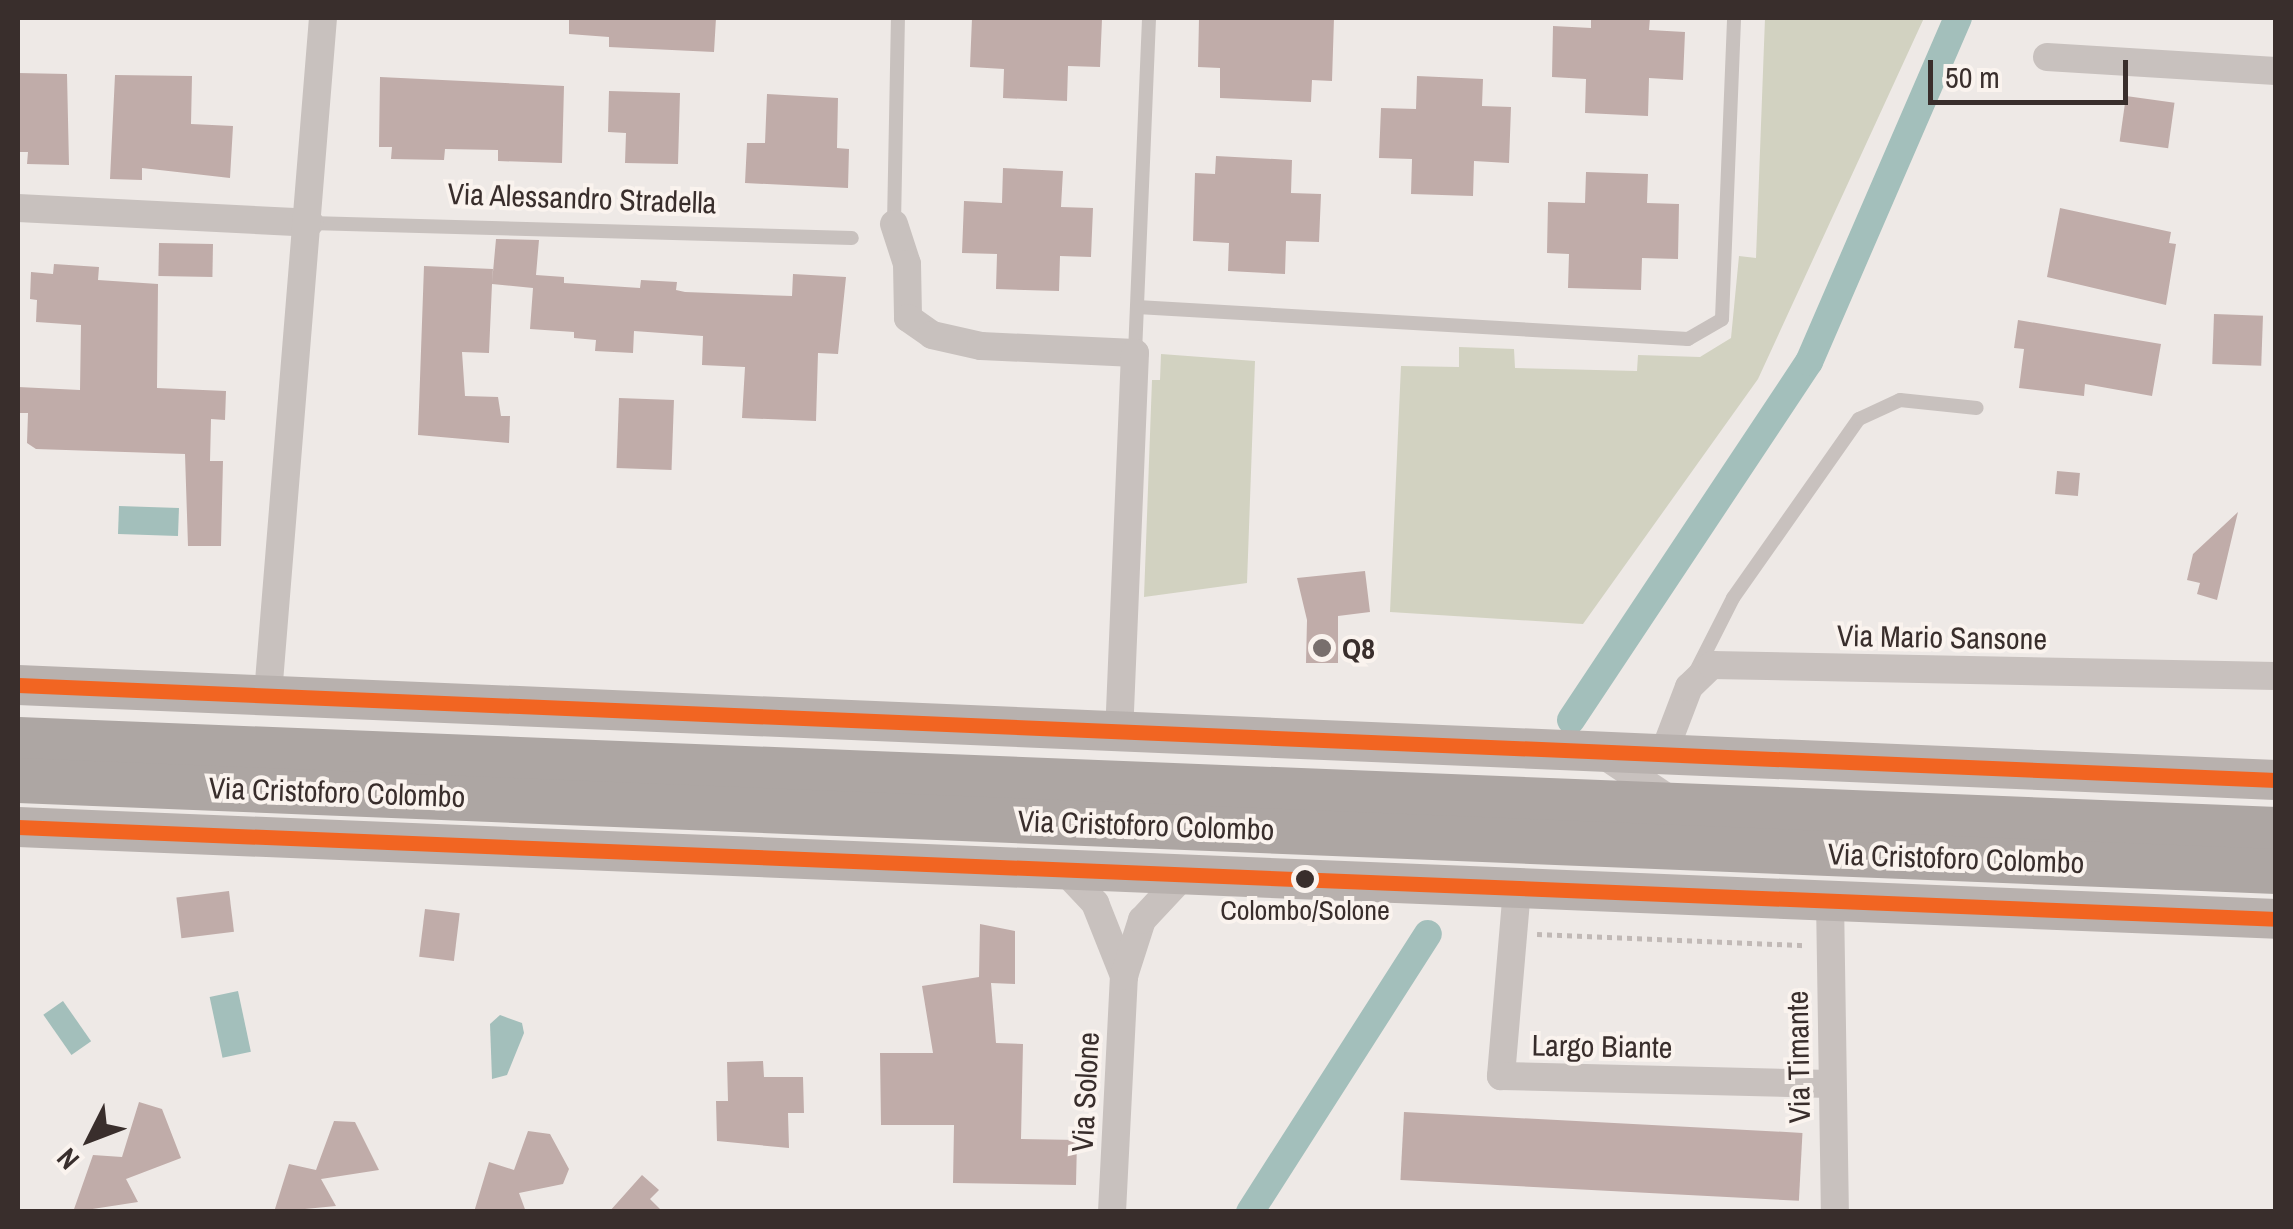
<!DOCTYPE html>
<style>
body{margin:0}
#map{position:relative;width:2293px;height:1229px;overflow:hidden;background:#eee9e6;font-family:"Archivo Narrow",sans-serif}
div>[style]{position:absolute}
[style*='--x']{left:calc(var(--x)*1px);top:calc(var(--y)*1px);width:calc(var(--w)*1px);rotate:calc(var(--a)*1deg)}
.green>*{inset:0;background:#d2d2c1}
.water>*{inset:0;background:#a3bfbb;transform-origin:0 0}
.canal>*{height:28px;margin:-14px;padding:0 14px;transform-origin:14px;border-radius:14px;background:#a3bfbb}
.building>*{inset:0;background:#c0aca9;transform-origin:0 0}
.path>*{height:5px;margin-top:-2.5px;transform-origin:0;background:repeating-linear-gradient(90deg,#c1b9b6 0 5px,transparent 0 10px)}
.lane>*{height:14px;margin:-7px;padding:0 7px;transform-origin:7px;border-radius:7px;background:#c8c1be}
.street>*{height:28px;margin:-14px;padding:0 14px;transform-origin:14px;border-radius:14px;background:#c8c1be}
.secondary>*{height:40px;margin:-20px;padding:0 20px;transform-origin:20px;border-radius:20px;background:#b8b1ae}
.primary>*{height:45px;margin:-22.5px;padding:0 22.5px;transform-origin:22.5px;border-radius:22.5px;background:#ada6a3}
.bus-1>*{height:15px;margin:-7.5px;padding:0 7.5px;transform-origin:7.5px;border-radius:7.5px;background:#f26522}
.dots>*{width:28px;height:28px;translate:-50% -50%;box-sizing:border-box;border:5px solid #faf3ee;border-radius:50%}
span{translate:-50% -50%;white-space:nowrap;text-align:center;line-height:1.15;-webkit-text-stroke:8px #faf3ee;paint-order:stroke}
.bus-label{font-size:28px;color:#392e2c}
.street-label{font-size:30px;color:#392e2c}
.poi-label{font-size:30px;color:#392e2c;font-weight:700}
.left{translate:0 -50%;text-align:left}
.frame{position:absolute;inset:0;border:20px solid #392e2c;pointer-events:none}
.north{position:absolute;left:40px;top:1089px;width:100px;height:100px;-webkit-text-stroke:8px #faf3ee;paint-order:stroke;rotate:228deg;font-size:28px;font-weight:700;line-height:40px;text-align:center;color:#392e2c}
.north::after{content:'';display:block;margin:auto;width:35px;height:45px;background:#392e2c;clip-path:polygon(50% 0,100% 100%,50% 72%,0 100%)}
.scale{position:absolute;left:1928px;top:60px;width:200px;height:45px;box-sizing:border-box;border:5px solid #392e2c;border-top:0;padding-left:12px;font-size:30px;line-height:35px;white-space:nowrap;color:#392e2c;-webkit-text-stroke:8px #faf3ee;paint-order:stroke}
</style>
<div id="map">
<div class="green">
<i style="clip-path:polygon(1765px 18px,1924px 18px,1758px 379px,1583px 624px,1390px 612px,1401px 366px,1459px 367px,1459px 347px,1514px 349px,1515px 368px,1637px 371px,1638px 355px,1700px 357px,1731px 338px,1739px 256px,1756px 258px)"></i>
<i style="clip-path:polygon(1161px 354px,1255px 361px,1247px 583px,1144px 597px,1152px 380px,1160px 380px)"></i>
</div>
<div class="water">
<i style="left:119px;top:506px;width:60px;height:28px;rotate:2deg"></i>
<i style="left:238px;top:991px;width:62px;height:29px;rotate:78deg"></i>
<i style="left:63px;top:1001px;width:49px;height:24px;rotate:55deg"></i>
<i style="clip-path:polygon(500px 1015px,522px 1023px,524px 1033px,507px 1075px,492px 1079px,490px 1024px)"></i>
</div>
<div class="canal">
<i style="--x:1571;--y:720;--w:430;--a:-56.4"></i>
<i style="--x:1809;--y:362;--w:375;--a:-66.6"></i>
<i style="--x:1250;--y:1212;--w:330;--a:-57.4"></i>
</div>
<div class="building">
<i style="clip-path:polygon(569px 18px,716px 18px,714px 52px,609px 47px,609px 37px,569px 34px)"></i>
<i style="clip-path:polygon(972px 18px,1102px 19px,1100px 67px,1068px 66px,1067px 101px,1003px 98px,1004px 69px,970px 67px)"></i>
<i style="clip-path:polygon(1199px 18px,1334px 18px,1332px 81px,1312px 80px,1311px 102px,1220px 98px,1220px 68px,1198px 67px)"></i>
<i style="clip-path:polygon(1591px 18px,1650px 18px,1649px 30px,1685px 32px,1683px 80px,1649px 78px,1648px 116px,1585px 113px,1586px 79px,1552px 77px,1553px 26px,1591px 28px)"></i>
<i style="clip-path:polygon(18px 73px,67px 74px,69px 165px,27px 164px,28px 152px,18px 152px)"></i>
<i style="clip-path:polygon(115px 75px,192px 76px,191px 124px,233px 126px,230px 178px,142px 168px,142px 180px,110px 179px)"></i>
<i style="clip-path:polygon(1417px 76px,1483px 79px,1482px 106px,1511px 107px,1509px 163px,1474px 161px,1473px 196px,1411px 194px,1412px 159px,1379px 158px,1381px 108px,1416px 109px)"></i>
<i style="clip-path:polygon(380px 77px,564px 86px,562px 163px,498px 161px,498px 150px,445px 149px,444px 160px,391px 159px,392px 147px,379px 147px)"></i>
<i style="clip-path:polygon(609px 91px,680px 93px,678px 164px,625px 163px,626px 133px,608px 132px)"></i>
<i style="clip-path:polygon(767px 94px,838px 98px,837px 148px,849px 149px,848px 188px,745px 183px,747px 143px,765px 143px)"></i>
<i style="left:2126px;top:96px;width:49px;height:46px;rotate:8deg"></i>
<i style="clip-path:polygon(1216px 156px,1292px 160px,1291px 193px,1321px 194px,1319px 242px,1286px 241px,1285px 274px,1228px 271px,1229px 243px,1193px 241px,1195px 173px,1215px 174px)"></i>
<i style="clip-path:polygon(1003px 168px,1063px 171px,1061px 207px,1093px 208px,1091px 257px,1060px 256px,1059px 291px,996px 289px,997px 254px,962px 253px,964px 201px,1002px 203px)"></i>
<i style="clip-path:polygon(1586px 172px,1648px 174px,1647px 203px,1679px 204px,1678px 259px,1642px 258px,1641px 290px,1568px 288px,1569px 254px,1547px 253px,1548px 202px,1585px 203px)"></i>
<i style="clip-path:polygon(2060px 208px,2171px 232px,2169px 243px,2176px 244px,2166px 305px,2047px 277px)"></i>
<i style="clip-path:polygon(496px 239px,539px 240px,536px 275px,564px 277px,564px 283px,640px 288px,641px 280px,677px 282px,676px 290px,685px 292px,792px 296px,793px 274px,846px 277px,838px 354px,818px 353px,816px 421px,742px 418px,745px 367px,702px 365px,703px 336px,634px 331px,633px 353px,595px 351px,596px 340px,574px 338px,574px 332px,530px 329px,533px 288px,492px 284px,489px 353px,462px 352px,465px 396px,498px 397px,501px 416px,510px 416px,509px 443px,418px 435px,424px 266px,493px 269px,492px 283px)"></i>
<i style="left:159px;top:243px;width:54px;height:33px;rotate:1deg"></i>
<i style="clip-path:polygon(54px 264px,99px 267px,98px 280px,158px 284px,157px 388px,226px 391px,225px 420px,211px 419px,210px 461px,223px 461px,221px 546px,188px 546px,185px 454px,36px 449px,27px 443px,28px 413px,18px 413px,18px 387px,80px 390px,81px 325px,36px 322px,37px 300px,30px 299px,31px 272px,53px 274px)"></i>
<i style="left:2214px;top:314px;width:49px;height:50px;rotate:2deg"></i>
<i style="clip-path:polygon(2018px 320px,2161px 344px,2152px 396px,2085px 384px,2084px 396px,2019px 388px,2024px 349px,2014px 348px)"></i>
<i style="left:619px;top:398px;width:55px;height:70px;rotate:2deg"></i>
<i style="left:2057px;top:471px;width:23px;height:23px;rotate:5deg"></i>
<i style="clip-path:polygon(2238px 512px,2217px 600px,2197px 594px,2200px 583px,2187px 580px,2193px 554px)"></i>
<i style="clip-path:polygon(1365px 571px,1370px 612px,1338px 616px,1338px 663px,1306px 663px,1307px 620px,1297px 578px)"></i>
<i style="left:229px;top:891px;width:41px;height:53px;rotate:83deg"></i>
<i style="left:425px;top:909px;width:35px;height:48px;rotate:7deg"></i>
<i style="clip-path:polygon(980px 924px,1015px 931px,1015px 984px,991px 983px,996px 1043px,1023px 1044px,1021px 1139px,1077px 1140px,1076px 1185px,953px 1183px,954px 1125px,881px 1125px,880px 1053px,933px 1053px,922px 986px,979px 977px)"></i>
<i style="clip-path:polygon(763px 1061px,764px 1077px,803px 1077px,804px 1113px,788px 1113px,789px 1148px,717px 1141px,716px 1101px,728px 1101px,727px 1062px)"></i>
<i style="clip-path:polygon(139px 1102px,162px 1109px,181px 1158px,126px 1179px,138px 1202px,73px 1212px,93px 1155px,122px 1157px)"></i>
<i style="left:1404px;top:1112px;width:399px;height:68px;rotate:3deg"></i>
<i style="clip-path:polygon(334px 1121px,355px 1122px,379px 1170px,321px 1179px,336px 1206px,274px 1212px,289px 1164px,316px 1170px)"></i>
<i style="clip-path:polygon(528px 1131px,550px 1134px,569px 1169px,563px 1184px,519px 1193px,526px 1212px,474px 1212px,489px 1162px,514px 1170px)"></i>
<i style="clip-path:polygon(642px 1175px,659px 1190px,650px 1199px,663px 1212px,609px 1212px)"></i>
</div>
<div class="path">
<i style="--x:1537;--y:934;--w:268;--a:2.4"></i>
</div>
<div class="lane">
<i style="--x:310;--y:223;--w:542;--a:1.59"></i>
<i style="--x:894;--y:224;--w:206;--a:-88.9"></i>
<i style="--x:1137;--y:307;--w:552;--a:3.32"></i>
<i style="--x:1688;--y:339;--w:39;--a:-30"></i>
<i style="--x:1722;--y:319;--w:301;--a:-87.7"></i>
<i style="--x:1135;--y:353;--w:335;--a:-87.6"></i>
<i style="--x:1695;--y:673;--w:84;--a:-63.1"></i>
<i style="--x:1733;--y:598;--w:219;--a:-54.9"></i>
<i style="--x:1859;--y:419;--w:45;--a:-24.9"></i>
<i style="--x:1900;--y:400;--w:77;--a:5.9"></i>
</div>
<div class="street">
<i style="--x:2047;--y:57;--w:229;--a:3.5"></i>
<i style="--x:18;--y:208;--w:292;--a:2.9"></i>
<i style="--x:894;--y:224;--w:42;--a:72"></i>
<i style="--x:907;--y:264;--w:54;--a:88.9"></i>
<i style="--x:908;--y:318;--w:29;--a:35"></i>
<i style="--x:932;--y:335;--w:50;--a:12.7"></i>
<i style="--x:981;--y:346;--w:154;--a:2.6"></i>
<i style="--x:1135;--y:353;--w:381;--a:92.4"></i>
<i style="--x:268;--y:694;--w:678;--a:-85.35"></i>
<i style="--x:1663;--y:755;--w:73;--a:-69.1"></i>
<i style="--x:1689;--y:687;--w:32;--a:-44"></i>
<i style="--x:1712;--y:665;--w:564;--a:1.12"></i>
<i style="--x:1605;--y:756;--w:83;--a:33.7"></i>
<i style="--x:1061;--y:867;--w:50;--a:46.6"></i>
<i style="--x:1095;--y:903;--w:79;--a:68.3"></i>
<i style="--x:1517;--y:889;--w:188;--a:94.9"></i>
<i style="--x:1501;--y:1076;--w:329;--a:1.4"></i>
<i style="--x:1830;--y:900;--w:312;--a:89.1"></i>
<i style="--x:1112;--y:1212;--w:236;--a:-87.1"></i>
<i style="--x:1124;--y:976;--w:59;--a:-72.2"></i>
<i style="--x:1142;--y:920;--w:60;--a:-47"></i>
</div>
<div class="secondary">
<i style="--x:18;--y:685;--w:2260;--a:2.41"></i>
<i style="--x:18;--y:827;--w:2260;--a:2.33"></i>
</div>
<div class="primary">
<i style="--x:18;--y:739;--w:2260;--a:2.28"></i>
<i style="--x:18;--y:780;--w:2260;--a:2.31"></i>
</div>
<div class="bus-1">
<i style="--x:18;--y:685;--w:2260;--a:2.41"></i>
<i style="--x:18;--y:827;--w:2260;--a:2.33"></i>
</div>
<div class="dots">
<i style="left:1322px;top:648px;background:#786f6d"></i>
<i style="left:1305px;top:879px;background:#392e2c"></i>
</div>
<div class="bus-label">
<span style="left:1305px;top:910px">Colombo/Solone</span>
</div>
<div class="street-label">
<span style="left:582px;top:198px;rotate:2deg">Via Alessandro Stradella</span>
<span style="left:1942px;top:637px;rotate:1deg">Via Mario Sansone</span>
<span style="left:337px;top:792px;rotate:2deg">Via Cristoforo Colombo</span>
<span style="left:1146px;top:825px;rotate:2deg">Via Cristoforo Colombo</span>
<span style="left:1956px;top:858px;rotate:2deg">Via Cristoforo Colombo</span>
<span style="left:1602px;top:1046px;rotate:1deg">Largo Biante</span>
<span style="left:1798px;top:1057px;rotate:-91deg">Via Timante</span>
<span style="left:1085px;top:1092px;rotate:-87deg">Via Solone</span>
</div>
<div class="poi-label">
<span class="left" style="left:1342px;top:648px">Q8</span>
</div>
<div class="frame"></div>
<div class="north">N</div>
<div class="scale">50 m</div>
</div>
